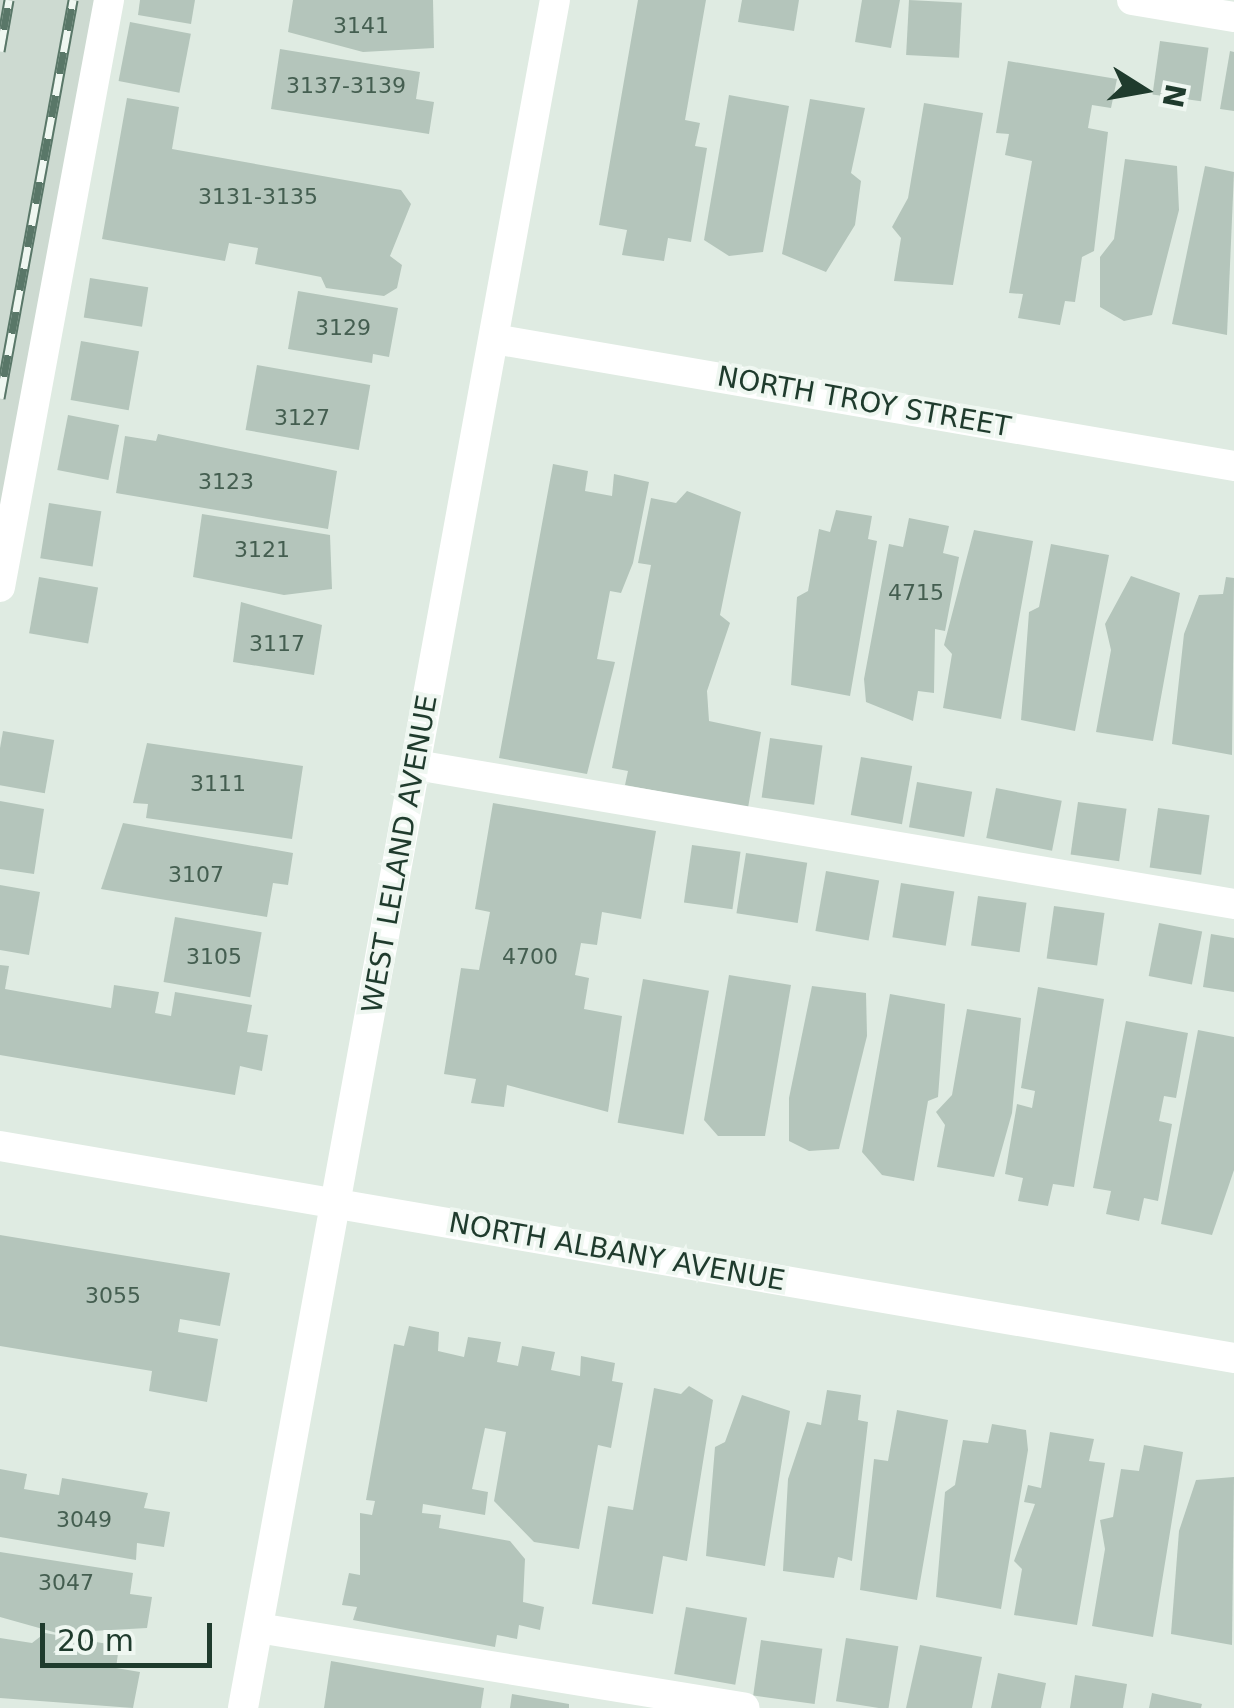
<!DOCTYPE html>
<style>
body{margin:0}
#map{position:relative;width:1234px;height:1708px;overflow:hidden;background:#dfebe2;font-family:"DejaVu Sans",sans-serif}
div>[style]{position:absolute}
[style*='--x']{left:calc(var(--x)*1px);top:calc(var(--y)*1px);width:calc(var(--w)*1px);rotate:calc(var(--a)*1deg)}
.built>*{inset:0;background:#cddad1}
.building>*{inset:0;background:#b4c5bb;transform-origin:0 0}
.lane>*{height:30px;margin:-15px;padding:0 15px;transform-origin:15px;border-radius:15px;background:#fff}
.street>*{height:30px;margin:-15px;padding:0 15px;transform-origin:15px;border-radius:15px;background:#fff}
.rail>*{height:11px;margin-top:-5.5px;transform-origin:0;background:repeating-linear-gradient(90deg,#eff7f1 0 22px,#597768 0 44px);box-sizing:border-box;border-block:2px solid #597768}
span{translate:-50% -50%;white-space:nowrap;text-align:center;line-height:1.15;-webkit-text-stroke:8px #eff7f1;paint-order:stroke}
.number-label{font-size:22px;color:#445e50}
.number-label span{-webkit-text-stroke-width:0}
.street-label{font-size:28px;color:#1f3b2d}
.north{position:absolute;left:1094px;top:40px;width:100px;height:100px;-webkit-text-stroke:8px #eff7f1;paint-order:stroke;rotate:101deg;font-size:28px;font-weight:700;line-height:40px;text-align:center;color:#1f3b2d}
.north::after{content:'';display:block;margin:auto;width:35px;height:45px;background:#1f3b2d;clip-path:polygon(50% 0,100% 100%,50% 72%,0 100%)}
.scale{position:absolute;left:40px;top:1623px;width:172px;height:45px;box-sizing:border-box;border:5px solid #1f3b2d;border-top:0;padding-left:12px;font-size:30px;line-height:35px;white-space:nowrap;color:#1f3b2d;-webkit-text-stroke:8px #eff7f1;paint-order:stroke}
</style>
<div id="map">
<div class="built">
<i style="clip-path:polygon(0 0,96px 0,0 520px)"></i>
</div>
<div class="building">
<i style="clip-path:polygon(140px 0,195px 0,191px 24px,138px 15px)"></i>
<i style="clip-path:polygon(293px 0,433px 0,434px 48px,363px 52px,288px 32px)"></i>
<i style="clip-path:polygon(638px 0,706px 0,685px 120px,700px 123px,695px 146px,707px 148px,691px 242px,668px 238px,664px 261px,622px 255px,627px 230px,599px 225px)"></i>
<i style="clip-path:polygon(742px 0,799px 0,794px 31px,738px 22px)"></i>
<i style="clip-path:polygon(862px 0,900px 0,891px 48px,855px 42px)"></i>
<i style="left:909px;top:0;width:53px;height:55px;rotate:3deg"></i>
<i style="left:130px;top:22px;width:62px;height:60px;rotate:11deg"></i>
<i style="left:1160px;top:41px;width:49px;height:54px;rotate:8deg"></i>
<i style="clip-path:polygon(280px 49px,420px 72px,416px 99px,434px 102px,429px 134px,271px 109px)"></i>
<i style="clip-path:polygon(1230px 51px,1234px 52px,1234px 111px,1220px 109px)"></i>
<i style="clip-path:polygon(1008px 61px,1117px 79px,1111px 108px,1092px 105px,1088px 128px,1108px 132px,1094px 251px,1082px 257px,1075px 302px,1065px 301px,1060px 325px,1018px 318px,1023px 294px,1009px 293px,1032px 161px,1005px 155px,1009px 134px,996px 133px)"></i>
<i style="clip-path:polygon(729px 95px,789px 106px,763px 252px,729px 256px,704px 240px)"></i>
<i style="clip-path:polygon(127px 98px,179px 107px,172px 149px,401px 190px,411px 204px,390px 256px,402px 265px,397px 288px,384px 296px,326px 288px,321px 277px,255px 264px,258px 248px,229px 243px,225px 261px,102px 239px)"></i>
<i style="clip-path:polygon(810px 99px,865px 108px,851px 173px,861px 181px,855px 225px,826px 272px,782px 254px)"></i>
<i style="clip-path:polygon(924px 103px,983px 113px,953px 285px,894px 281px,901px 238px,892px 227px,908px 198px)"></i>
<i style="clip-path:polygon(1125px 159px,1177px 166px,1179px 210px,1152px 315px,1124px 321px,1100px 307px,1100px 257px,1114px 239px)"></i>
<i style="clip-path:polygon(1205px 166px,1234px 172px,1227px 335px,1172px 324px)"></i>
<i style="left:90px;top:278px;width:59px;height:40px;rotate:9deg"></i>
<i style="clip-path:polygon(298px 291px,398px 308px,389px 357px,373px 354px,372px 363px,288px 349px)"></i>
<i style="left:81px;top:341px;width:59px;height:60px;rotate:10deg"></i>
<i style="left:257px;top:365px;width:115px;height:66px;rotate:10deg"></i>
<i style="left:68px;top:415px;width:52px;height:56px;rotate:11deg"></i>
<i style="clip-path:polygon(158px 434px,337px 471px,328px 529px,116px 493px,125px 436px,156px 441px)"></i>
<i style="clip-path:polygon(553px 464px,588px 471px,585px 491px,612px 496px,614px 474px,649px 482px,633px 563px,621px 593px,610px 591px,597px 659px,615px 662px,587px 774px,499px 758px)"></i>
<i style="clip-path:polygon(687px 491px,741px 512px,720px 615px,730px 623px,707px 691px,709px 721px,761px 732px,748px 808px,625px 785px,628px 771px,612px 768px,651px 565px,638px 563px,651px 498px,676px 503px)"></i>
<i style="left:49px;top:503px;width:53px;height:56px;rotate:9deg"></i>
<i style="clip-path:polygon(836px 510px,872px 516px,868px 539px,877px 541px,850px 696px,791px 685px,797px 597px,808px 591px,819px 529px,830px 532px)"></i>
<i style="clip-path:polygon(202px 514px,330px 535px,332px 589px,284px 595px,193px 577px)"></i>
<i style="clip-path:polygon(909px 518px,949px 526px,943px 553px,959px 557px,945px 631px,935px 629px,934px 693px,918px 691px,913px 721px,866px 702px,864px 679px,889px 544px,903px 547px)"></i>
<i style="clip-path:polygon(974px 530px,1033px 541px,1001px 719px,943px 708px,952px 654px,944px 645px)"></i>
<i style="clip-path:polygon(1051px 544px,1109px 555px,1075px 731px,1021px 720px,1029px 612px,1039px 607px)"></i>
<i style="clip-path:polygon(1131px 576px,1180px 593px,1153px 741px,1096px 732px,1111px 650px,1105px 624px)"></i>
<i style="left:39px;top:577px;width:60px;height:57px;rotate:10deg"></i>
<i style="clip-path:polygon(1226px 577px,1234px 578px,1232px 755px,1172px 744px,1184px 634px,1199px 595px,1223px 594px)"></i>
<i style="clip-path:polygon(241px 602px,322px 625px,314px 675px,233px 662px)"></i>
<i style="left:3px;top:731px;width:52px;height:54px;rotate:10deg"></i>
<i style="left:770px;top:738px;width:53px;height:60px;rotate:8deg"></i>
<i style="clip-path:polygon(147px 743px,303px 766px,292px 839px,146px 818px,148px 804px,133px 803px)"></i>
<i style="left:861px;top:757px;width:52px;height:59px;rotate:10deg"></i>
<i style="left:917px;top:782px;width:56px;height:46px;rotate:10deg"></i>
<i style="left:996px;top:788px;width:67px;height:51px;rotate:11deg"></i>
<i style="clip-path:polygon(0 801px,44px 809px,34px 874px,0 869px)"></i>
<i style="left:1078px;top:802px;width:49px;height:53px;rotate:8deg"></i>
<i style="clip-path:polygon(493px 803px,656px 831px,641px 919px,602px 912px,597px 945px,581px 943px,575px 975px,589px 978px,584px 1009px,622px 1016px,608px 1112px,507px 1085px,504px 1107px,471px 1103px,476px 1079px,444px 1074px,461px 968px,479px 970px,490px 912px,475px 909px)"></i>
<i style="left:1158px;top:808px;width:52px;height:60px;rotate:8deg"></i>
<i style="clip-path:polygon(123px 823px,293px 853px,288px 885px,273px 883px,267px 917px,101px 889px)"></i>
<i style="left:692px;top:845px;width:49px;height:58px;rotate:8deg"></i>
<i style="left:746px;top:853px;width:62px;height:61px;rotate:9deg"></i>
<i style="left:826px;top:871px;width:54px;height:61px;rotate:10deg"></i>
<i style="left:901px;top:883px;width:54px;height:55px;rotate:9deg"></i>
<i style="clip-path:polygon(0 885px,40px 892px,29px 955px,0 950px)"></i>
<i style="left:978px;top:896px;width:49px;height:50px;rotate:8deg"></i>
<i style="left:1054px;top:906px;width:51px;height:53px;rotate:8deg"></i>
<i style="left:175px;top:917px;width:88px;height:66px;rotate:10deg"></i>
<i style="left:1159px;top:923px;width:44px;height:54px;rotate:11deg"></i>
<i style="clip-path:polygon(1211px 934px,1234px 938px,1234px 992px,1203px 987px)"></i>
<i style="clip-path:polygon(0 965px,9px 966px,5px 989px,111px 1008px,114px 985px,159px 992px,155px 1013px,171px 1016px,175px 992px,252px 1005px,247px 1032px,268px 1035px,262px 1071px,240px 1066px,235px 1095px,0 1055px)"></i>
<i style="clip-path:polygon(729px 975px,791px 985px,765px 1136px,718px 1136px,704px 1120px)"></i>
<i style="left:643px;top:979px;width:67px;height:146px;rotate:10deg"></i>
<i style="clip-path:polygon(812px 986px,866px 993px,867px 1036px,839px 1149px,809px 1151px,789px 1141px,789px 1098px)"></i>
<i style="clip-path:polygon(1038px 987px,1104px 999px,1074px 1187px,1053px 1184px,1048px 1206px,1018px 1201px,1023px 1178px,1005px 1174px,1017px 1104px,1032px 1108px,1035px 1091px,1021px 1088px)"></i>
<i style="clip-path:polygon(890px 994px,945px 1004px,938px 1097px,928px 1101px,914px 1181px,882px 1175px,862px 1152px)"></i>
<i style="clip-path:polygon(967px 1009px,1021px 1018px,1012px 1113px,994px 1177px,937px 1167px,945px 1125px,936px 1112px,952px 1095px)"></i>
<i style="clip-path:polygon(1126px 1021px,1188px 1033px,1176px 1098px,1164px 1096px,1159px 1121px,1172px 1124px,1158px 1201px,1144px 1198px,1139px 1221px,1106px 1214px,1111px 1191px,1093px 1188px)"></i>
<i style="clip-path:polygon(1198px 1030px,1234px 1037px,1234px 1170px,1212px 1235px,1161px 1224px)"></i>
<i style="clip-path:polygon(0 1235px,230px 1273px,220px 1326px,180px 1319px,178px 1332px,218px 1339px,207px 1402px,149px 1391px,152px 1371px,0 1346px)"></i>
<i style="clip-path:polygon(409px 1326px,439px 1332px,438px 1351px,464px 1357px,468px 1337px,501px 1342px,497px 1362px,518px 1366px,522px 1346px,555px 1352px,551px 1370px,580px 1376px,581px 1356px,615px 1363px,612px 1381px,623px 1383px,611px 1448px,598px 1445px,579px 1549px,534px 1542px,494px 1501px,506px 1432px,485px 1428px,472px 1489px,488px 1492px,485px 1515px,423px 1504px,422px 1513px,441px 1515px,439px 1528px,510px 1541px,525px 1559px,523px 1602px,544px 1607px,540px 1630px,519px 1625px,517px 1639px,497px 1635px,495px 1647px,353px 1620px,357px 1607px,342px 1605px,349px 1573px,360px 1575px,360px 1513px,372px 1515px,375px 1501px,366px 1500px,394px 1344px,404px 1346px)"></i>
<i style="clip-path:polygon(689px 1386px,713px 1400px,687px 1561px,663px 1556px,653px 1614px,592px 1604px,608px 1506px,633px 1510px,654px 1388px,681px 1394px)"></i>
<i style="clip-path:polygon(827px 1390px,861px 1395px,858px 1420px,868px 1422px,852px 1561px,838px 1557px,834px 1578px,783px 1571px,788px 1479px,807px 1422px,821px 1425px)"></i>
<i style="clip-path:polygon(742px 1395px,790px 1411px,765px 1566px,706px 1556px,715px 1447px,725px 1442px)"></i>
<i style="clip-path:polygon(897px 1410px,948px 1420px,917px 1600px,860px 1590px,874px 1459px,888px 1461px)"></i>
<i style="clip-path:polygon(992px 1424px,1026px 1430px,1028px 1450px,1001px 1609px,936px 1597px,945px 1492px,955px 1485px,963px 1440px,988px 1443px)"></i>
<i style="clip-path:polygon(1050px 1432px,1094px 1439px,1089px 1461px,1105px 1463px,1077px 1625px,1014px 1615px,1022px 1569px,1014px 1561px,1035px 1504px,1024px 1502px,1028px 1485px,1041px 1488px)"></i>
<i style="clip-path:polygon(1144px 1445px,1183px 1452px,1153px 1637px,1092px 1626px,1105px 1549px,1100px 1520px,1113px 1517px,1121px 1469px,1139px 1471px)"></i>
<i style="clip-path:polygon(0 1469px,27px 1474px,24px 1489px,59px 1495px,62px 1478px,148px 1493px,144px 1508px,170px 1512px,164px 1547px,137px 1543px,136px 1560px,0 1537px)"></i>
<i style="clip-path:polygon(1234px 1477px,1232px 1645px,1171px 1634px,1179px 1531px,1196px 1480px)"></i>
<i style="clip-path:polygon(0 1552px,133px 1573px,130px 1594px,152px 1597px,147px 1628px,57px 1633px,0 1617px)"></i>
<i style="left:686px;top:1607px;width:62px;height:68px;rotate:10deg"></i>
<i style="clip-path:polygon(45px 1633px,119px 1646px,116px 1668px,140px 1672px,133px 1708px,0 1698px,0 1638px,32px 1643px)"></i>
<i style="left:846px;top:1638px;width:53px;height:64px;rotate:9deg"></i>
<i style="left:761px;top:1640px;width:62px;height:56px;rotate:8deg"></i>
<i style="clip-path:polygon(920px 1645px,982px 1657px,972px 1708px,906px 1708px)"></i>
<i style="clip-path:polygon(331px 1661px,484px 1688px,481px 1708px,324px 1708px)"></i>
<i style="clip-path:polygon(998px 1673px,1046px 1683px,1041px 1708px,991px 1708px)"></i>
<i style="clip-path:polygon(1075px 1675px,1127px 1684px,1123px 1708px,1070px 1708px)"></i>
<i style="clip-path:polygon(1152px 1693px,1202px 1704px,1201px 1708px,1149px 1708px)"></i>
<i style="clip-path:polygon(512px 1694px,569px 1704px,569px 1708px,510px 1708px)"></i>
</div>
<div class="lane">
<i style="--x:1132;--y:0;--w:103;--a:9.5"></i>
<i style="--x:0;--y:587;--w:597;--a:-79.48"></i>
<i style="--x:416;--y:765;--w:830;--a:9.64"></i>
<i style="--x:258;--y:1628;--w:493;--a:9.3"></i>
</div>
<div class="street">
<i style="--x:494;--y:339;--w:751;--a:9.74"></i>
<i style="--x:0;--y:1146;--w:1252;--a:9.75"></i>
<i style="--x:243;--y:1708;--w:1736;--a:-79.65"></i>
</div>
<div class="rail">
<i style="--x:0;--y:51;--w:52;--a:-80"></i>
<i style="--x:0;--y:398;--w:405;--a:-79.6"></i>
</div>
<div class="number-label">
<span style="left:361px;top:26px">3141</span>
<span style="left:346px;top:86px">3137-3139</span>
<span style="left:258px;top:197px">3131-3135</span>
<span style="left:343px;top:328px">3129</span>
<span style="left:302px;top:418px">3127</span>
<span style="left:226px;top:482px">3123</span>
<span style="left:262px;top:550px">3121</span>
<span style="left:916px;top:593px">4715</span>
<span style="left:277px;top:644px">3117</span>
<span style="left:218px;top:784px">3111</span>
<span style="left:196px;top:875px">3107</span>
<span style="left:214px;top:957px">3105</span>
<span style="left:530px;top:957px">4700</span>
<span style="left:113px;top:1296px">3055</span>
<span style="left:84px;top:1520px">3049</span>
<span style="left:66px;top:1583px">3047</span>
</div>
<div class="street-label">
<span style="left:864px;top:402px;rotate:10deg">NORTH TROY STREET</span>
<span style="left:400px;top:854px;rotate:-80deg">WEST LELAND AVENUE</span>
<span style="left:617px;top:1252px;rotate:10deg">NORTH ALBANY AVENUE</span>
</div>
<div class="north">N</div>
<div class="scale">20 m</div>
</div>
